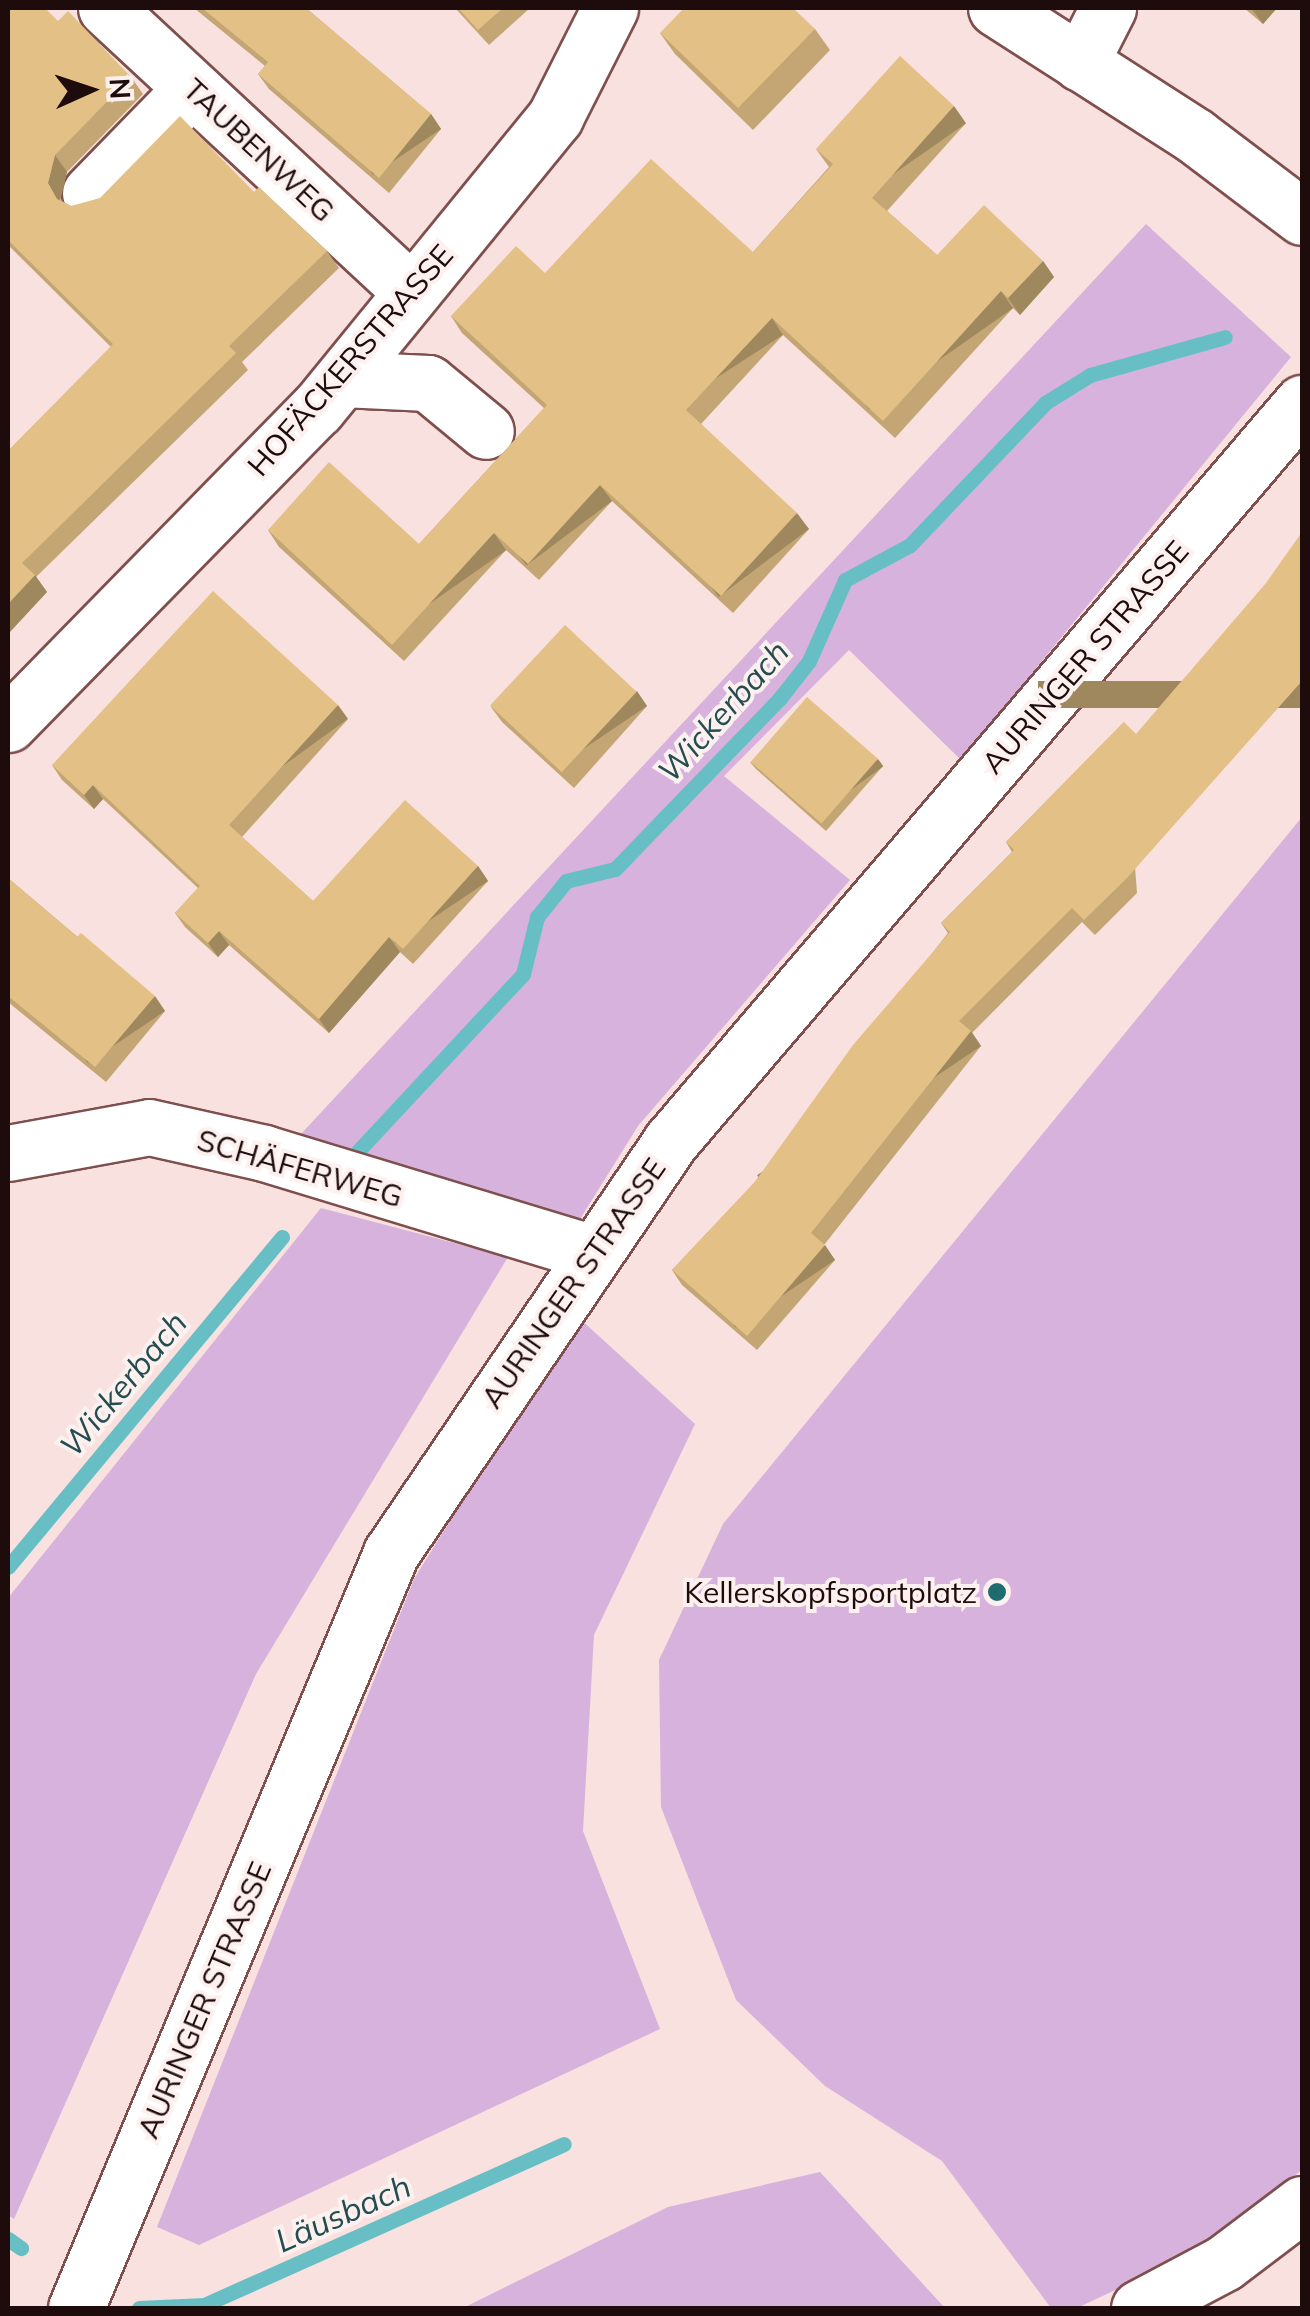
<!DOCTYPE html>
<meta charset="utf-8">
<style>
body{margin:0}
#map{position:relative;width:1310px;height:2316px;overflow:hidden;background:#f8e1df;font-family:Mulish,sans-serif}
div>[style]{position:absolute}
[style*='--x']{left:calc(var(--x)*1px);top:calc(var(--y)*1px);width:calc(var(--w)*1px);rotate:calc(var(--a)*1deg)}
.green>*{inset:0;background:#d7b2dd}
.stream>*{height:15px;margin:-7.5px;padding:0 7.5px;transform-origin:7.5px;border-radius:7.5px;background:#67bfc5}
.roads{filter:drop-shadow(2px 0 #7f4f4d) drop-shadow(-2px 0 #7f4f4d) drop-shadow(0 2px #7f4f4d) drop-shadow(0 -2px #7f4f4d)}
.minor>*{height:55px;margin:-27.5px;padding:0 27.5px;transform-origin:27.5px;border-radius:27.5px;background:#fff}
.wall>*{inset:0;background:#c3a673}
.shaded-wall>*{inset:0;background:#9f875e;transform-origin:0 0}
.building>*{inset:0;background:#e3c186;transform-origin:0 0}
.dots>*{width:28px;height:28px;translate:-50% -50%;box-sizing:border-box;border:5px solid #fdf1f0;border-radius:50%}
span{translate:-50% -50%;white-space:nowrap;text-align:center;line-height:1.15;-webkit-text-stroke:8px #fdf1f0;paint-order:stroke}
.street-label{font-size:30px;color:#1e0b0b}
.poi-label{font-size:30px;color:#1e0b0b}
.right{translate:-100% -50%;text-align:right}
.water-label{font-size:32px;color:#244d50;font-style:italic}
.frame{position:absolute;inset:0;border:10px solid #1e0b0b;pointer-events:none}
.north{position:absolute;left:40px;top:40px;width:100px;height:100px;-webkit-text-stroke:8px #fdf1f0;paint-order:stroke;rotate:87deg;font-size:28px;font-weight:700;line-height:40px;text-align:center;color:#1e0b0b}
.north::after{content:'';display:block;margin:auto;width:35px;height:45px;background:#1e0b0b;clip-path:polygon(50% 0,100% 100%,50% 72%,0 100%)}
</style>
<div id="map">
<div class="green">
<i style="clip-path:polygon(1146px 224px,1291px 357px,961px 760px,849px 650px,724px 776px,850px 880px,638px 1126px,572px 1232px,354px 1170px,301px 1134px)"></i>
<i style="clip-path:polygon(1302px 817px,1302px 2170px,1177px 2261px,1077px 2308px,1051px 2308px,942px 2161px,825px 2086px,736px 2000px,661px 1807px,659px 1660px,723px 1524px)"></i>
<i style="clip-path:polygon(321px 1208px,508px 1257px,256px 1674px,14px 2219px,8px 2215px,8px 1598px)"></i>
<i style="clip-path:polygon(577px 1316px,695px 1424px,594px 1635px,583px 1831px,660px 2029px,199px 2245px,157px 2227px,414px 1579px)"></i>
<i style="clip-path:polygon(820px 2172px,945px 2308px,463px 2308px,668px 2207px)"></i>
</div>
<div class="stream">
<i style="--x:358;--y:1151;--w:242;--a:-47"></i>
<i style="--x:523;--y:974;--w:59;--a:-76.2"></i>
<i style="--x:537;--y:917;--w:46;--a:-51.1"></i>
<i style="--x:566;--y:881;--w:50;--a:-13.8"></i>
<i style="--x:615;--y:869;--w:238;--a:-46"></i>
<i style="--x:780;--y:698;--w:47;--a:-51.9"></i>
<i style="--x:809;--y:661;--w:89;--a:-66"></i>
<i style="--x:845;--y:580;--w:74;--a:-28.3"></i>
<i style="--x:910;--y:545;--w:196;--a:-46.4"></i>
<i style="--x:1045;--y:403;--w:53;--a:-31.9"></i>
<i style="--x:1090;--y:375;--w:140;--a:-15.7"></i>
<i style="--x:8;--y:1567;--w:429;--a:-50.3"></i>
<i style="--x:8;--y:2239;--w:16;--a:35"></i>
<i style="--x:139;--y:2308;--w:65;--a:-2.6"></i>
<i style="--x:204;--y:2305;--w:394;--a:-24.1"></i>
</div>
<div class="roads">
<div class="minor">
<i style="--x:106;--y:8;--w:417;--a:42.9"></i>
<i style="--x:996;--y:8;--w:237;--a:32.7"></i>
<i style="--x:1195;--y:136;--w:134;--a:37.1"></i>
<i style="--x:1080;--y:63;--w:62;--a:-63"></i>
<i style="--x:90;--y:193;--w:146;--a:-45.8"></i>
<i style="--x:342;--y:379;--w:86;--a:2.7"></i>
<i style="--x:428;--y:383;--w:75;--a:39.6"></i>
<i style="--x:8;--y:724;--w:441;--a:-45.6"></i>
<i style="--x:317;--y:409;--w:377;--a:-50.8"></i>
<i style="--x:555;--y:117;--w:122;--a:-63.2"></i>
<i style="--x:8;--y:1153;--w:143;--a:-10.4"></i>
<i style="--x:149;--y:1127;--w:118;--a:12.7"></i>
<i style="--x:264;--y:1153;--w:340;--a:16.9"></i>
<i style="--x:76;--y:2308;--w:818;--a:-67.35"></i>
<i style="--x:391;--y:1553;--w:498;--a:-55.8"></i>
<i style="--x:671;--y:1141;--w:971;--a:-49.47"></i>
<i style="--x:1139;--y:2308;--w:96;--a:-27.9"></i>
<i style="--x:1224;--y:2263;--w:98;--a:-37.1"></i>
</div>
</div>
<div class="wall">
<i style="clip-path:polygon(8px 8px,58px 21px,131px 77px,143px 94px,67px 172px,60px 200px,71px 206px,254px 192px,327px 251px,339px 268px,242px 362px,248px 370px,36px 577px,47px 592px,8px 634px,8px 451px,111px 347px,8px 245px)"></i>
<i style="clip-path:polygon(194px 8px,306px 8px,431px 114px,441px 129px,389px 193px,269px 89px,258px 74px,265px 66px)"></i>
<i style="clip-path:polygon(455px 8px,530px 8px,489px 45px)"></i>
<i style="clip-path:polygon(1244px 8px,1277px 8px,1263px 24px)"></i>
<i style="clip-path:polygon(815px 29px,830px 50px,753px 130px,675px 54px,660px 33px)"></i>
<i style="clip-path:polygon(966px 123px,887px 211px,937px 255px,1043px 261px,1054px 277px,1020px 315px,1013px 308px,895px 438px,783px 335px,701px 424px,809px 529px,733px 613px,612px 501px,539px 580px,506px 550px,404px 661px,279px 547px,268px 530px,419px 544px,544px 408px,462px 333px,451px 316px,545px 273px,753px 252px,829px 167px,816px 149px)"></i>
<i style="clip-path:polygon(647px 706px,574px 788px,502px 722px,491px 707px)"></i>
<i style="clip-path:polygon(348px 719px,242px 837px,313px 901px,478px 866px,488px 881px,413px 964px,400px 952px,329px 1033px,229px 945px,218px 957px,185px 927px,175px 913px,198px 888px,103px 799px,94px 809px,62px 780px,52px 765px)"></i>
<i style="clip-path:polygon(1124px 722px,1137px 893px,1095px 935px,1082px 922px,972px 1033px,981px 1046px,824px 1245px,835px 1260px,757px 1350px,682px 1285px,672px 1270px,754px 1183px,948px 933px,941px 923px,1012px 852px,1006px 842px)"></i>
<i style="clip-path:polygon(750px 762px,883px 766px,826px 831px,756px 769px)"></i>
<i style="clip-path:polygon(8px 878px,165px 1011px,106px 1082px,8px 1002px)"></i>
</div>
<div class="shaded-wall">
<i style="clip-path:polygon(1251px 8px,1277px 8px,1263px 24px)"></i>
<i style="left:954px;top:106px;width:21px;height:123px;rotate:55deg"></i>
<i style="left:431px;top:114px;width:18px;height:82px;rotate:56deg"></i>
<i style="clip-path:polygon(55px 155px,67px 172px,60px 201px,57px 199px,48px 183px)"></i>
<i style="clip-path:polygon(1043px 261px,1054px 277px,1020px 315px,1008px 298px)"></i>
<i style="left:1001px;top:291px;width:21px;height:176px;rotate:55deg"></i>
<i style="left:772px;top:318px;width:20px;height:126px;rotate:57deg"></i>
<i style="left:600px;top:485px;width:20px;height:107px;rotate:53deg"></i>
<i style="left:797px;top:513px;width:20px;height:113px;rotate:53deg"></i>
<i style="left:494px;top:533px;width:21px;height:151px;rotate:55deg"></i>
<i style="clip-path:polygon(35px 575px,47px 592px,8px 634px,8px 604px)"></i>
<i style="left:1302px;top:681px;width:27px;height:264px;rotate:90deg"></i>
<i style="left:637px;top:691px;width:18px;height:110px;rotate:56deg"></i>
<i style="left:338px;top:705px;width:17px;height:162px;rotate:54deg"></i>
<i style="left:878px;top:759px;width:9px;height:86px;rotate:54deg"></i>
<i style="clip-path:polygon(93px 785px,103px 799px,94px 809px,84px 795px)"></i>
<i style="left:478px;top:866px;width:18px;height:112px;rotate:56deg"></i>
<i style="clip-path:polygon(219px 931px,229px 945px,218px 957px,208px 943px)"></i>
<i style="clip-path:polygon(389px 937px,400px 952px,329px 1033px,319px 1019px)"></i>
<i style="left:155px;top:996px;width:18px;height:93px;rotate:56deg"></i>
<i style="left:971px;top:1031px;width:18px;height:258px;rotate:56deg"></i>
<i style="left:825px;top:1245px;width:18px;height:120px;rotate:56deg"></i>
</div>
<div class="building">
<i style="clip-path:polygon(8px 8px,45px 8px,58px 21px,68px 11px,131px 77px,55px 155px,48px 183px,57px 199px,71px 206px,100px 198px,180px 116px,254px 192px,259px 187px,327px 251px,229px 346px,236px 353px,22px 563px,35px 575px,8px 604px,8px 451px,113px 344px,8px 240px)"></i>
<i style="clip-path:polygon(202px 8px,306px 8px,431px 114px,379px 178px,258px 74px,268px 62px)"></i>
<i style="clip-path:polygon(458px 8px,503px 8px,478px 30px)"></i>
<i style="clip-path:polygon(684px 8px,793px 8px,815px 29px,738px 108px,660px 33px)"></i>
<i style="clip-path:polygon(900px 56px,954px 106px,872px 198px,937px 255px,984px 205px,1043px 261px,1008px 298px,1001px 291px,883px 421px,772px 318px,686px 410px,797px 513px,721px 596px,600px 485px,528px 564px,494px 533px,392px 645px,268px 530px,329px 462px,419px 544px,547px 405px,451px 316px,516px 246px,545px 273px,651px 159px,753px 252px,833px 164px,816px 149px)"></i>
<i style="clip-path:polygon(1302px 532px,1302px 681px,1127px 878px,1084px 920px,1072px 908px,959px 1021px,971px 1031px,811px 1233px,825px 1245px,747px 1336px,672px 1270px,754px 1183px,853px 1045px,950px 932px,941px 923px,1014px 850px,1006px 842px,1124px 722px,1136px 734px,1266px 583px)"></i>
<i style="clip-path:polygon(213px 591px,338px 705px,229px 825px,313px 901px,405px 800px,478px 866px,403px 949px,389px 937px,319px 1019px,219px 931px,208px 943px,175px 913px,200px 886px,93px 785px,84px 795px,52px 765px)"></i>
<i style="left:565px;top:625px;width:98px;height:110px;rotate:43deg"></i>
<i style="left:807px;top:697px;width:94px;height:86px;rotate:41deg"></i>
<i style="clip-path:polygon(8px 878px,77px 937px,81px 933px,155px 996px,95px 1067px,8px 996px)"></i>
</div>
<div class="dots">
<i style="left:997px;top:1592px;background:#1f6b70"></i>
</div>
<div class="street-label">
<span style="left:259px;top:150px;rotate:43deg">TAUBENWEG</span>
<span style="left:350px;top:360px;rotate:-49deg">HOFÄCKERSTRASSE</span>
<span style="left:1085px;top:657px;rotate:-49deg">AURINGER STRASSE</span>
<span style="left:300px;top:1168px;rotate:16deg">SCHÄFERWEG</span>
<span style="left:573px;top:1283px;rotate:-55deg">AURINGER STRASSE</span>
<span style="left:204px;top:2000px;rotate:-67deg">AURINGER STRASSE</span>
</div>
<div class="poi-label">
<span class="right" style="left:977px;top:1592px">Kellerskopfsportplatz</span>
</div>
<div class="water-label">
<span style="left:723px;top:711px;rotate:-48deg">Wickerbach</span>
<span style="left:123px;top:1384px;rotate:-50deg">Wickerbach</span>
<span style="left:343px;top:2213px;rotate:-24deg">Läusbach</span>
</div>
<div class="frame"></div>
<div class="north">N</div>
</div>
